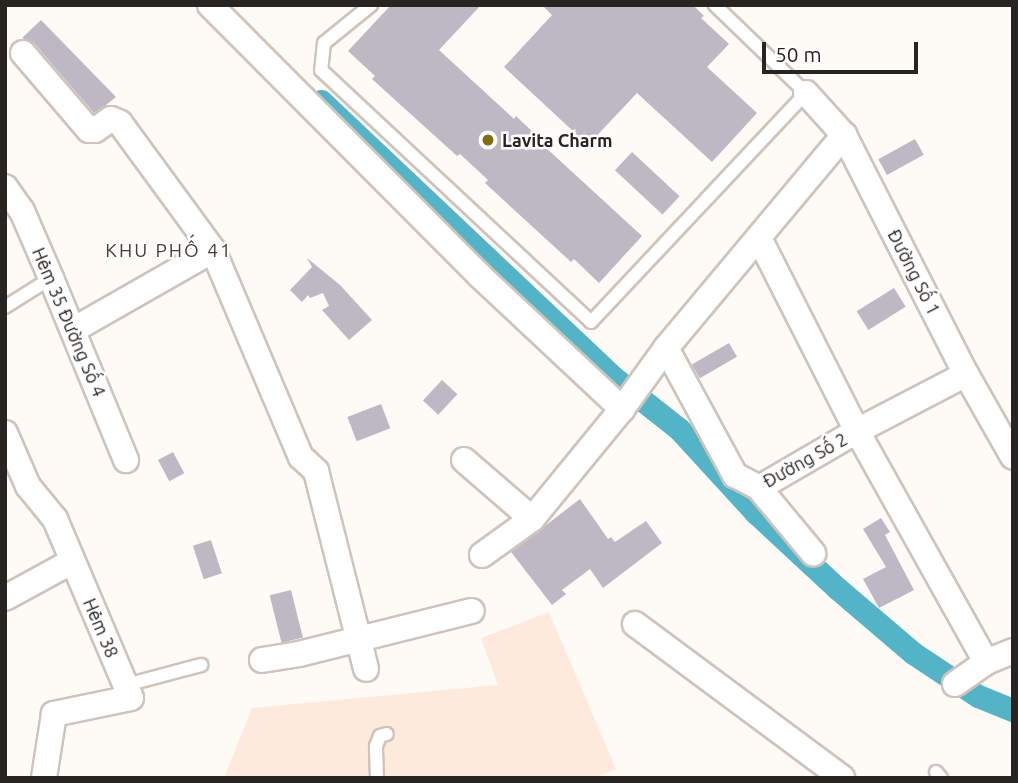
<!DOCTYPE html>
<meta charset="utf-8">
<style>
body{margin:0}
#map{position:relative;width:1018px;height:783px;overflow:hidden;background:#fefaf6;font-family:Ubuntu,sans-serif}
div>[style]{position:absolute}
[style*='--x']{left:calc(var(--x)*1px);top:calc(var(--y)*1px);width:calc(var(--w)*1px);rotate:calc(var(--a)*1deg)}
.built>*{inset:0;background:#fdeadd}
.canal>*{height:23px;margin:-11.5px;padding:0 11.5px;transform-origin:11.5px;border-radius:11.5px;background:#54b4c7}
.building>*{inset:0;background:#beb8c4;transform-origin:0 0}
.roads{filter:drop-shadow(2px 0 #cfc3bb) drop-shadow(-2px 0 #cfc3bb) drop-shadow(0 2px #cfc3bb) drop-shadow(0 -2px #cfc3bb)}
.service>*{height:12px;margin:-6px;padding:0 6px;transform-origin:6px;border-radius:6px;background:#fff}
.minor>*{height:24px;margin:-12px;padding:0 12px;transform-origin:12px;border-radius:12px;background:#fff}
.dots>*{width:19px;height:19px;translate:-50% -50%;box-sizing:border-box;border:4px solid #fff;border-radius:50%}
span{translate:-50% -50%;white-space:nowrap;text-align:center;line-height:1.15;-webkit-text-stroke:5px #fff;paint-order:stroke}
.poi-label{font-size:18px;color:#282421;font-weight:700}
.left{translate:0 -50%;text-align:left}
.street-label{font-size:18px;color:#282421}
.neighbourhood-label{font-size:19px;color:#463d36;letter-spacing:2px}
.frame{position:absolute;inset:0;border:7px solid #282421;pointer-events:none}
.scale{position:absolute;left:762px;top:42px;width:156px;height:32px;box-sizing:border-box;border:4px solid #282421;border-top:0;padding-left:9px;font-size:21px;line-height:24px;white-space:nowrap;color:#282421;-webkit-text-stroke:5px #fff;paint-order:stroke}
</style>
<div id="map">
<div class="built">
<i style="clip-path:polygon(549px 612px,616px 769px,593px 778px,224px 778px,252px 708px,498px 685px,481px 638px)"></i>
</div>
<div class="canal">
<i style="--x:321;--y:101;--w:402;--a:43.4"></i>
<i style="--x:613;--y:377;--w:84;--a:38.2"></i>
<i style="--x:679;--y:429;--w:113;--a:47.5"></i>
<i style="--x:755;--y:512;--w:113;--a:42.9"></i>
<i style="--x:838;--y:589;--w:99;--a:40.5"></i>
<i style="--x:913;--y:653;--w:78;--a:33.5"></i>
<i style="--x:978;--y:696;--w:38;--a:22"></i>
</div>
<div class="building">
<i style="clip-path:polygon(391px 5px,481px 5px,439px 50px,514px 119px,516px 116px,534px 133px,532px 135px,642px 236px,599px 283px,574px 259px,571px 262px,485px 183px,488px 180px,460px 154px,457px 156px,372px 79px,375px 76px,348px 51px)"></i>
<i style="clip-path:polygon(542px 5px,693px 5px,704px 16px,701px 18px,729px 44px,707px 67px,757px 113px,712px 162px,637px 93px,588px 145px,504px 67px,552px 15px)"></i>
<i style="clip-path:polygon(41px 20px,116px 97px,106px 105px,94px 113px,34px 43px,22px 38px)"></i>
<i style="left:915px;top:139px;width:18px;height:42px;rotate:61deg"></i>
<i style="left:632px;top:152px;width:65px;height:25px;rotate:43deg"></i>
<i style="clip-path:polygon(307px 258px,340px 285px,372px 320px,349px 340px,322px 310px,329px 306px,323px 293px,310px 298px,308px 295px,302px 302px,290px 290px,312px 267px)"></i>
<i style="left:894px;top:288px;width:22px;height:44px;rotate:58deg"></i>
<i style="left:729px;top:343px;width:16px;height:43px;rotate:60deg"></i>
<i style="left:442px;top:380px;width:21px;height:28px;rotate:43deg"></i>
<i style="left:381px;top:404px;width:26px;height:36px;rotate:69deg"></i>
<i style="left:173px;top:452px;width:24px;height:17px;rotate:62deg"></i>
<i style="clip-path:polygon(580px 499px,608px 539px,611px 537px,615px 542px,646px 521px,662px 543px,603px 588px,590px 569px,562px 590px,566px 594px,552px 605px,511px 552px)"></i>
<i style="clip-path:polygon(881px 518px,890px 532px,885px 535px,914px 590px,879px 608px,863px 579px,886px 567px,863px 529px)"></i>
<i style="left:211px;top:540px;width:35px;height:19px;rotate:72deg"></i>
<i style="left:291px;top:590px;width:49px;height:22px;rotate:76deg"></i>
</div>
<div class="roads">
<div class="service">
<i style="--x:371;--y:5;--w:60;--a:141"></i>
<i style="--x:324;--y:43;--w:27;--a:96"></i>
<i style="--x:321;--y:70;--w:369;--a:43"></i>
<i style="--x:591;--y:322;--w:314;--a:-46.8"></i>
<i style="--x:806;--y:93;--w:127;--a:-136"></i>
<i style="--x:5;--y:307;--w:54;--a:-32.2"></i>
<i style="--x:126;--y:685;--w:78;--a:-14.9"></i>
<i style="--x:936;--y:772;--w:8;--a:50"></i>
<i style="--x:377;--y:778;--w:32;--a:-92"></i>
<i style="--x:376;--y:746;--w:11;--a:-68"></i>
<i style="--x:380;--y:736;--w:7;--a:-16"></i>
</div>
<div class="minor">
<i style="--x:210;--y:5;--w:383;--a:45.1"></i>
<i style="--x:480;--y:276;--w:195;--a:43.1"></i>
<i style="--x:23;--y:53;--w:101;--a:49.4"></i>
<i style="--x:89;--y:130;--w:6;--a:0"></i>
<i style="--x:95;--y:130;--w:19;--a:-35"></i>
<i style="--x:111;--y:119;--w:10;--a:24"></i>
<i style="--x:120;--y:123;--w:157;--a:53.8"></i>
<i style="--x:213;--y:250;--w:225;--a:67"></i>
<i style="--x:301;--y:457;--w:21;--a:43"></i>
<i style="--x:316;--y:471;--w:204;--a:75.8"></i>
<i style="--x:806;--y:93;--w:57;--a:47.9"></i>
<i style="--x:844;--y:135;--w:268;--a:63"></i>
<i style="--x:966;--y:374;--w:95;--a:60.5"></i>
<i style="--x:5;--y:187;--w:29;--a:55"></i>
<i style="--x:22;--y:211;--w:73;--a:66.6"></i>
<i style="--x:51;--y:278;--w:197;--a:67.6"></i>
<i style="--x:759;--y:238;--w:216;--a:63.1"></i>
<i style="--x:857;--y:431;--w:265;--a:60.8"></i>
<i style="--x:73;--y:330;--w:161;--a:-29.7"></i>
<i style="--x:666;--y:348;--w:145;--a:61.5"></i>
<i style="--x:735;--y:475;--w:27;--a:28"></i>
<i style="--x:759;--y:488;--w:113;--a:-30.2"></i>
<i style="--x:857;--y:431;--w:123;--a:-27.6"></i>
<i style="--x:5;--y:433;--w:58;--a:66.5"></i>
<i style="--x:28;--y:486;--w:43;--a:50.7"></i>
<i style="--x:55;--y:519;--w:194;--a:67"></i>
<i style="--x:131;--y:698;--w:79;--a:168.3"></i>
<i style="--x:54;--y:714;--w:65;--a:98.9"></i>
<i style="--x:464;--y:460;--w:90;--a:40.9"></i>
<i style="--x:532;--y:519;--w:142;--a:-50.7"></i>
<i style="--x:622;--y:409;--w:75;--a:-54.2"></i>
<i style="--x:666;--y:348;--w:278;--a:-50.1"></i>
<i style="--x:759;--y:488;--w:85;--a:50.3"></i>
<i style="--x:482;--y:555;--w:62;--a:-35.8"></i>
<i style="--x:5;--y:598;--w:77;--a:-28.6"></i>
<i style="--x:635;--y:624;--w:258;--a:36.6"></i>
<i style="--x:262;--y:660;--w:37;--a:-9"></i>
<i style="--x:299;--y:654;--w:178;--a:-14"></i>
<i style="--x:955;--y:684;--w:38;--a:-35"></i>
<i style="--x:986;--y:662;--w:29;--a:-22"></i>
</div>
</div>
<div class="dots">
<i style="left:488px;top:140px;background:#816e0b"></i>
</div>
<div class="poi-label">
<span class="left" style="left:502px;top:140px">Lavita Charm</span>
</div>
<div class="street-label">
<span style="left:914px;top:272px;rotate:63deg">Đường Số 1</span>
<span style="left:69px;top:322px;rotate:67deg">Hẻm 35 Đường Số 4</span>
<span style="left:805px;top:460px;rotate:-29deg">Đường Số 2</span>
<span style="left:101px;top:628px;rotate:67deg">Hẻm 38</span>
</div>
<div class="neighbourhood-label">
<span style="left:169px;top:251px">KHU PHỐ 41</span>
</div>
<div class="frame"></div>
<div class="scale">50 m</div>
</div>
